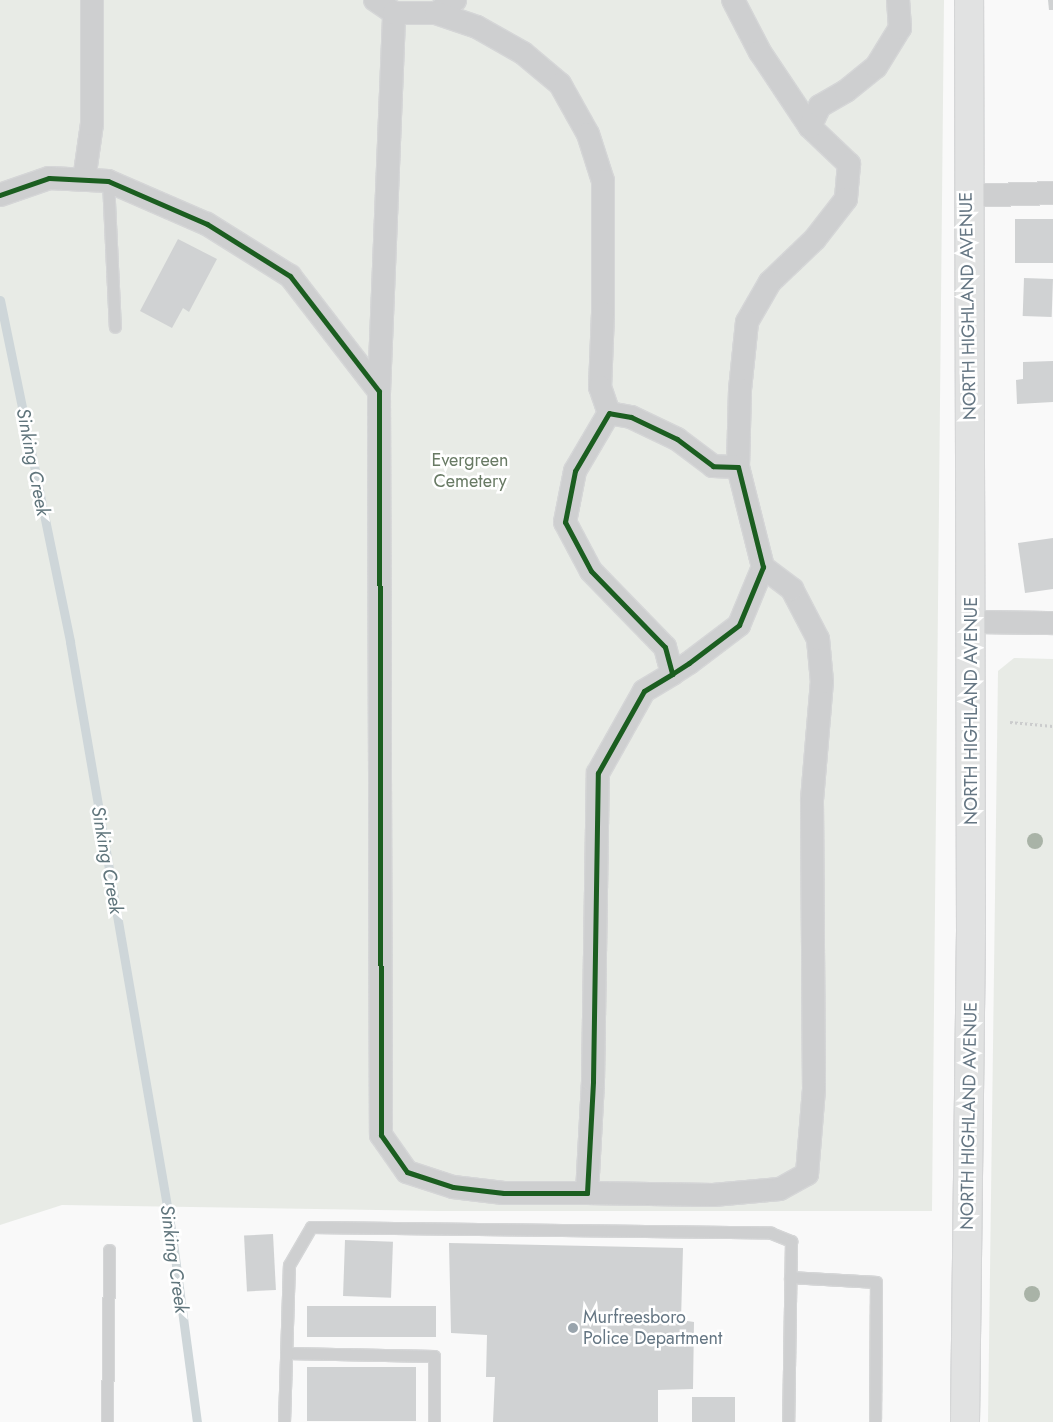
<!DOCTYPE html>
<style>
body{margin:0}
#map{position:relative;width:1053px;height:1422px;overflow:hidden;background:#f9f9f9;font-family:Jost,sans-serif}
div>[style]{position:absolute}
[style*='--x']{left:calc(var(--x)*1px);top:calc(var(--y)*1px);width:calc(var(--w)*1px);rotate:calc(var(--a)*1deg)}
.green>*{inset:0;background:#e8ebe6}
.stream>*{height:9px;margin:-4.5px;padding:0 4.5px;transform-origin:4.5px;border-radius:4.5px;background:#ced6d9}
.building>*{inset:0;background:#d0d2d3;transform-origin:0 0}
.path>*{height:3px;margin-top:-1.5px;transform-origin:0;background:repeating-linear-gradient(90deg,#cbcccd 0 2.5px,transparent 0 5px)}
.roads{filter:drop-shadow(1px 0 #d5d6d7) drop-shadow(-1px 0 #d5d6d7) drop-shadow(0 1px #d5d6d7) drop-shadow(0 -1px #d5d6d7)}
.lane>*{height:11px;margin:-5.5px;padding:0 5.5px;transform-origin:5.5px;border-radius:5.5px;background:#cecfd0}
.street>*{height:22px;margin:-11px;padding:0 11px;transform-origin:11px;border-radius:11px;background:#cecfd0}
.secondary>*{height:28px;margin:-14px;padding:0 14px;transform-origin:14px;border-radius:14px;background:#e1e2e2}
.cycleway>*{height:5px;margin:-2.5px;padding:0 2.5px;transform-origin:2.5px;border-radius:2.5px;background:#1b5e20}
.trees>*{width:16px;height:16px;margin:-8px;border-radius:50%;background:#a9b3a7}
.dots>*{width:14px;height:14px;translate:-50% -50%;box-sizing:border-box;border:2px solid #fff;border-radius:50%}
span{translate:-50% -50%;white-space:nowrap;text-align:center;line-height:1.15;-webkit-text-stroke:5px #fff;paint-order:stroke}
.street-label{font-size:18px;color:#657683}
.park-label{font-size:18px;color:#687a64}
.poi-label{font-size:18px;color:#657683}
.left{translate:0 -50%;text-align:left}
.water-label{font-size:19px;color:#60757c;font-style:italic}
</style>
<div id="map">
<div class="green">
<i style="clip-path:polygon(0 0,944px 0,932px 1211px,439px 1211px,62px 1205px,0 1225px)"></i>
<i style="clip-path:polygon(1014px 658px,1053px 659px,1053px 1422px,988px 1422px,998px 671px)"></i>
</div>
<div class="stream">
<i style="--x:0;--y:300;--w:349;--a:78.4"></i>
<i style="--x:70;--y:642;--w:602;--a:80.24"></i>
<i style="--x:172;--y:1235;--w:189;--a:82.4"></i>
</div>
<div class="building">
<i style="clip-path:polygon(1048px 0,1053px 0,1053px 10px,1049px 10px)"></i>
<i style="left:1015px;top:219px;width:38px;height:44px"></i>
<i style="clip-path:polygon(178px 239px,217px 259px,189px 312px,183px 308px,172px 328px,140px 311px)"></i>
<i style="left:1024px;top:278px;width:29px;height:38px;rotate:2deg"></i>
<i style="clip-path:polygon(1053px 361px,1053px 402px,1017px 404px,1016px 380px,1023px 379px,1023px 362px)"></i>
<i style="clip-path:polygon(1053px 538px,1053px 589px,1025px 593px,1018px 543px)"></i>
<i style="left:273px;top:1234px;width:56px;height:29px;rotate:87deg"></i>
<i style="left:345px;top:1240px;width:48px;height:56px;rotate:2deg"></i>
<i style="clip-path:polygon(449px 1243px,683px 1248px,681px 1320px,694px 1322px,693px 1389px,658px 1390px,658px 1422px,493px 1422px,495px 1377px,486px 1377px,487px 1335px,451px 1333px)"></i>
<i style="left:307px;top:1306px;width:129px;height:31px"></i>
<i style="left:307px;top:1367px;width:109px;height:54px"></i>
<i style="left:692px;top:1397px;width:43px;height:25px"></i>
</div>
<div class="path">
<i style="--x:1010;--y:722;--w:43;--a:5.3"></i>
</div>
<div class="roads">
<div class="lane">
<i style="--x:108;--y:181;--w:146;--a:87.3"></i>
<i style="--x:790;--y:1277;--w:86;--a:3.3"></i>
<i style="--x:876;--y:1282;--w:140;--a:90.4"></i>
<i style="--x:286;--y:1353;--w:148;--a:1.2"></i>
<i style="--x:434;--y:1356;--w:66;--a:90"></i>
<i style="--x:107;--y:1422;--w:172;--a:-89.3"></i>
<i style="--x:284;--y:1422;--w:157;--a:-88.2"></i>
<i style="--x:289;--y:1265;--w:44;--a:-59.9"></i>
<i style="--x:311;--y:1227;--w:460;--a:0.7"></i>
<i style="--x:771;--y:1233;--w:22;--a:22"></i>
<i style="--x:791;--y:1241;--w:181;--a:90.9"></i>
</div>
<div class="street">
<i style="--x:375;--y:0;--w:23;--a:34"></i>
<i style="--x:733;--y:0;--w:59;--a:62.6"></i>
<i style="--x:760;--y:52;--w:90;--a:56.3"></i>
<i style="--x:810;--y:127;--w:54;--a:43.5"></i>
<i style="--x:849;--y:164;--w:35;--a:95"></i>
<i style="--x:846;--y:199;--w:51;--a:127.8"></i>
<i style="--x:815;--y:239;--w:62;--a:136.3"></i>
<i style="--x:770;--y:282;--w:46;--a:119.9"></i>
<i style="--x:747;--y:322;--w:68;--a:95.9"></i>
<i style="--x:740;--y:390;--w:77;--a:91.5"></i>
<i style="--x:436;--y:13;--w:23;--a:-34"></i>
<i style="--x:810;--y:127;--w:23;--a:-65"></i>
<i style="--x:820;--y:106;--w:30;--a:-30"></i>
<i style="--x:846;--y:91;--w:38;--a:-39"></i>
<i style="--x:876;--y:67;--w:46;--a:-58.4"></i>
<i style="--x:900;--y:28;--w:28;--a:-94"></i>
<i style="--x:84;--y:180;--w:57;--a:-81.9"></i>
<i style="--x:92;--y:124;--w:124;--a:-90"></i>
<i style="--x:0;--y:195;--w:52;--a:-19.1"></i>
<i style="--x:49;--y:178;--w:59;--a:2.9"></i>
<i style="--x:108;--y:181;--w:108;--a:23.5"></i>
<i style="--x:207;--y:224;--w:98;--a:32.1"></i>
<i style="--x:290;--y:276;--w:145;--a:52.3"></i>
<i style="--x:379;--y:391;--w:744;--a:89.85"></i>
<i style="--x:381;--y:1135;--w:45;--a:54.9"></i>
<i style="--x:407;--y:1172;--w:48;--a:18.1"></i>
<i style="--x:453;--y:1187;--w:51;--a:6.7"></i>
<i style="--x:504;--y:1193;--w:83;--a:0"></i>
<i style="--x:587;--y:1193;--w:112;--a:-86.9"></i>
<i style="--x:593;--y:1081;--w:308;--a:-89.1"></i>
<i style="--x:598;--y:773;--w:94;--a:-60.7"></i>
<i style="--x:644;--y:691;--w:33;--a:-31"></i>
<i style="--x:672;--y:674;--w:20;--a:-33"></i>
<i style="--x:689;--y:663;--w:63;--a:-37.2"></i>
<i style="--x:739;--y:625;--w:63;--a:-67.5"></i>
<i style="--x:763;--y:567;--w:103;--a:-104"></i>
<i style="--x:738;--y:467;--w:25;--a:-178"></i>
<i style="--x:713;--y:466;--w:45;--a:-143.1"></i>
<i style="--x:677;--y:439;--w:51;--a:-154.4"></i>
<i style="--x:631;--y:417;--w:22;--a:-170"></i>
<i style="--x:609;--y:413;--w:67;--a:120.4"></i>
<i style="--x:575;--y:471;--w:52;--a:101.1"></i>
<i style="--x:565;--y:522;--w:55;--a:62"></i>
<i style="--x:591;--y:571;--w:106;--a:45.8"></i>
<i style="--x:665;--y:647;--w:28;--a:75"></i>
<i style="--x:967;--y:196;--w:86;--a:-2"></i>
<i style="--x:379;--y:391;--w:378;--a:-87.7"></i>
<i style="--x:394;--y:13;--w:42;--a:0"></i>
<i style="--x:436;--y:13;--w:43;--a:18.9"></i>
<i style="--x:477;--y:27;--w:53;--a:29.5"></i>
<i style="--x:523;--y:53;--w:48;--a:40"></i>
<i style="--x:560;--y:84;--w:57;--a:60.8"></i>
<i style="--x:588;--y:134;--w:49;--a:72.3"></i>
<i style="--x:603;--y:181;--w:132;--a:90"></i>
<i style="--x:603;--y:313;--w:74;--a:92.3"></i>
<i style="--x:600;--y:387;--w:28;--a:71"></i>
<i style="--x:971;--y:622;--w:82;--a:0.7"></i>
<i style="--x:587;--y:1193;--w:126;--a:0.9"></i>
<i style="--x:713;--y:1195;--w:67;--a:-5.1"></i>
<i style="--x:780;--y:1189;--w:31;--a:-29"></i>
<i style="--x:807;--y:1174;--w:85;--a:-85.3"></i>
<i style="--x:814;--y:1089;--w:289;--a:-90.4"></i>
<i style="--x:812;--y:800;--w:118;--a:-85.2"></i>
<i style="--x:822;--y:682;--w:43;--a:-95.3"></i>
<i style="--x:818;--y:639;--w:56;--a:-117.5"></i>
<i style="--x:792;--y:589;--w:36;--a:-143"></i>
</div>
<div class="secondary">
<i style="--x:965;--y:1422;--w:492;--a:-89.3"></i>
<i style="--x:971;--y:930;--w:930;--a:-90.12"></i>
</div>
</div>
<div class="cycleway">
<i style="--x:0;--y:195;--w:52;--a:-19.1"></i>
<i style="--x:49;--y:178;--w:59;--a:2.9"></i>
<i style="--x:108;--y:181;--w:108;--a:23.5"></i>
<i style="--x:207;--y:224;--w:98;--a:32.1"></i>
<i style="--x:290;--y:276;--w:145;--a:52.3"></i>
<i style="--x:379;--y:391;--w:744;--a:89.85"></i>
<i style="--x:381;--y:1135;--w:45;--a:54.9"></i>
<i style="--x:407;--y:1172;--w:48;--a:18.1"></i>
<i style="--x:453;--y:1187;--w:51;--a:6.7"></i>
<i style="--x:504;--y:1193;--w:83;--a:0"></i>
<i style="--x:587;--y:1193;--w:112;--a:-86.9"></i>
<i style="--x:593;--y:1081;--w:308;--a:-89.1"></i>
<i style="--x:598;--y:773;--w:94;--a:-60.7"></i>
<i style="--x:644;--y:691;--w:33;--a:-31"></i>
<i style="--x:672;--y:674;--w:20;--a:-33"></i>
<i style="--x:689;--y:663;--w:63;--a:-37.2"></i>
<i style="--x:739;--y:625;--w:63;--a:-67.5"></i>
<i style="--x:763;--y:567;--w:103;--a:-104"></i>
<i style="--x:738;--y:467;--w:25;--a:-178"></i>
<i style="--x:713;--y:466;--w:45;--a:-143.1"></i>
<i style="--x:677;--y:439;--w:51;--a:-154.4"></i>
<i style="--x:631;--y:417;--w:22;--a:-170"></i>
<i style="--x:609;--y:413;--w:67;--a:120.4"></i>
<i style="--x:575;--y:471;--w:52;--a:101.1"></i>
<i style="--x:565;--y:522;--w:55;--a:62"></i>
<i style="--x:591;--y:571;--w:106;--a:45.8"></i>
<i style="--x:665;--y:647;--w:28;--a:75"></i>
</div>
<div class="trees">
<i style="left:1035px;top:841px"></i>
<i style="left:1032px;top:1294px"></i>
</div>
<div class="dots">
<i style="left:573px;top:1328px;background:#99a4ac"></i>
</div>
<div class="street-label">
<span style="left:968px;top:306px;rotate:-91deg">NORTH HIGHLAND AVENUE</span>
<span style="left:971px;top:711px;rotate:-90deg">NORTH HIGHLAND AVENUE</span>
<span style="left:969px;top:1116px;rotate:-89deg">NORTH HIGHLAND AVENUE</span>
</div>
<div class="park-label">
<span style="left:470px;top:471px">Evergreen<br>Cemetery</span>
</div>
<div class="poi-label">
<span class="left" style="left:583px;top:1328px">Murfreesboro<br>Police Department</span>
</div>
<div class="water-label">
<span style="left:33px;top:462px;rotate:79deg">Sinking Creek</span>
<span style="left:107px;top:860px;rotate:80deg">Sinking Creek</span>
<span style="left:174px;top:1259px;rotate:82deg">Sinking Creek</span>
</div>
</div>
